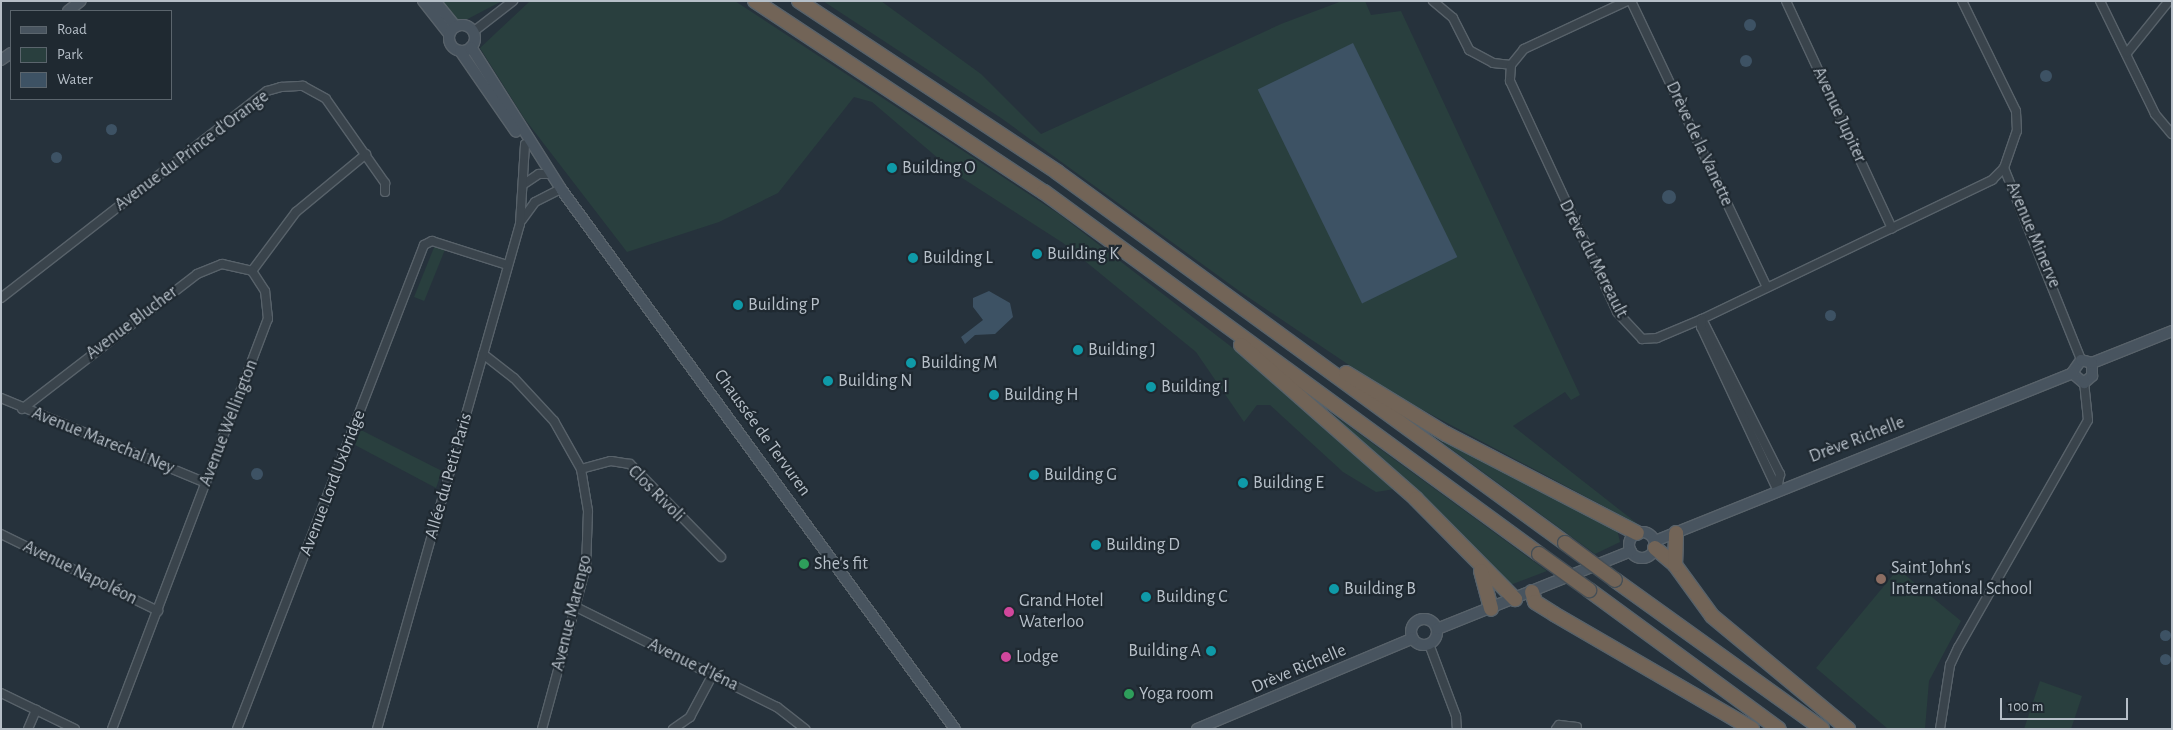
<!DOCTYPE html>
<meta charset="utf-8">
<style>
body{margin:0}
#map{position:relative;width:2173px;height:730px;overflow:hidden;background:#26323c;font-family:"Alegreya Sans",sans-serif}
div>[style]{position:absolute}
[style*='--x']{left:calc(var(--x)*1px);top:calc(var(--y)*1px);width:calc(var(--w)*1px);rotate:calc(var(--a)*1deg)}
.green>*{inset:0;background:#293f3e;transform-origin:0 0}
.water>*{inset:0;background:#3d5264;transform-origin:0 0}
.round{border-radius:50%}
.roads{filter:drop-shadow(1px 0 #58626a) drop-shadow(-1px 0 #58626a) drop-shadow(0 1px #58626a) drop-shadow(0 -1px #58626a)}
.street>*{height:8px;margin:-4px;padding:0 4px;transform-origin:4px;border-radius:4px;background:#3a444c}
.secondary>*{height:10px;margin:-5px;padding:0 5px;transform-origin:5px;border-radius:5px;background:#48545f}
.secondary>.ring{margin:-5px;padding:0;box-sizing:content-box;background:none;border:10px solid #48545f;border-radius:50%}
.highway>*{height:14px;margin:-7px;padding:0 7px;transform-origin:7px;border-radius:7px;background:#726457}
.bridges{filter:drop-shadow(1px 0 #454f57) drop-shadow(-1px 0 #454f57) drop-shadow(0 1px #454f57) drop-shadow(0 -1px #454f57)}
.highway-bridge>*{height:14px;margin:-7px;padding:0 7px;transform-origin:7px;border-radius:7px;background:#726457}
.dots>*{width:14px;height:14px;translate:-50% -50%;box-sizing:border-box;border:2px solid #1f2931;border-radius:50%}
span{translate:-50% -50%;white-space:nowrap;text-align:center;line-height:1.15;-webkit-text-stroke:4.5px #1f2931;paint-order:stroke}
.street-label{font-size:18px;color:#b6bfc8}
.poi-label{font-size:18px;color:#b6bfc8}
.left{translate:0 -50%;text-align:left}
.right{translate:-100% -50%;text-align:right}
.frame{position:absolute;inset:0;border:2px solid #b6bfc8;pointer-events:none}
.legend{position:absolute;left:10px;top:10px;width:162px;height:90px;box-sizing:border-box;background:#1f2931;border:1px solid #5b656d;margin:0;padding:6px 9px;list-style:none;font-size:15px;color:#b6bfc8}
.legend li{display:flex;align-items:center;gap:10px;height:25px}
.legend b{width:25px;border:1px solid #5b656d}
.scale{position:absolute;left:2000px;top:698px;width:128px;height:22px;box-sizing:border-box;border:2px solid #b6bfc8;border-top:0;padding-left:6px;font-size:15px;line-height:18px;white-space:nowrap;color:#b6bfc8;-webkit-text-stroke:4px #1f2931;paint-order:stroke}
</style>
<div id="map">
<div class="green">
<i style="clip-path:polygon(439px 1px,502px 1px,460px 23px)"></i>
<i style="clip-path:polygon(530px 1px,735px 1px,1059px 214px,1229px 345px,1395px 489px,1376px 492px,1343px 472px,1270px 405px,1257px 405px,1244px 422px,1196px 352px,1063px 243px,959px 176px,872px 102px,854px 97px,778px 193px,719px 222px,627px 252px,524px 118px,480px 48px)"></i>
<i style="clip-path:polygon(823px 1px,881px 1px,981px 74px,1041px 134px,1281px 24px,1342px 1px,1365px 1px,1371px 15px,1401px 11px,1580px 395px,1571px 400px,1565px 392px,1513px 426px,1639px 525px,1389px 392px,1242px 293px,1001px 118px)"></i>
<i style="left:435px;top:245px;width:11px;height:56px;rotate:22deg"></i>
<i style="clip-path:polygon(1320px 405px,1439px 492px,1547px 571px,1505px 587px)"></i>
<i style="clip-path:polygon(1402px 413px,1617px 529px,1620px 542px,1595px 554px)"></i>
<i style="clip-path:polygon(361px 430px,442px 471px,436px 488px,355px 445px)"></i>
<i style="clip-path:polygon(1898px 569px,1961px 621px,1929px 681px,1925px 729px,1888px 729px,1816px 668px)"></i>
<i style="clip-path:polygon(2040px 681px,2082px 696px,2071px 729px,2024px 729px)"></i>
</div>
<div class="water">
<i class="round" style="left:1744px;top:19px;width:12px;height:12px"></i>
<i style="left:1353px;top:43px;width:238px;height:106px;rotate:64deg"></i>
<i class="round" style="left:1740px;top:55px;width:12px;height:12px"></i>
<i class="round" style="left:2040px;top:70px;width:12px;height:12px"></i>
<i class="round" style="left:105.5px;top:123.5px;width:11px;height:11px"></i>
<i class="round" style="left:50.5px;top:151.5px;width:11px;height:11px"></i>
<i class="round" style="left:1662px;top:190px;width:14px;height:14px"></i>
<i style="clip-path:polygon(989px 291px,1010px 303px,1013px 317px,995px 334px,975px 335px,965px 344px,961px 337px,983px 320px,973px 307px,973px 298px)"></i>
<i class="round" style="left:1824.5px;top:309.5px;width:11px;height:11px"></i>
<i class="round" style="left:251px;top:468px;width:12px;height:12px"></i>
<i class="round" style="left:2159.5px;top:629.5px;width:11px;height:11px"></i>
<i class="round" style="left:2159.5px;top:653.5px;width:11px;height:11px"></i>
</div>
<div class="roads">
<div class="street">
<i style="--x:1433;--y:1;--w:26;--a:40"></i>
<i style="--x:1453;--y:18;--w:36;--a:63"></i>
<i style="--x:1469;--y:50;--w:27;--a:28"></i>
<i style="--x:1493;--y:63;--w:18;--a:6"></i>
<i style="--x:1627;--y:1;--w:114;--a:155"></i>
<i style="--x:1524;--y:49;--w:21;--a:129"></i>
<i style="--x:1511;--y:65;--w:16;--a:94"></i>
<i style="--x:1510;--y:81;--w:255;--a:65.1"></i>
<i style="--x:1617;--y:312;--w:37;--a:47"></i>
<i style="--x:1642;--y:339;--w:15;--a:-4"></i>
<i style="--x:1657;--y:338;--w:49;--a:-22.9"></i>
<i style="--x:1702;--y:319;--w:322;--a:-25.6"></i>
<i style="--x:1992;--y:180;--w:17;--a:-45"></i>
<i style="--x:2004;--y:168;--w:39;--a:-71"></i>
<i style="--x:2017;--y:131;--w:20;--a:-93"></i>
<i style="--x:2016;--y:111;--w:123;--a:-116.1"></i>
<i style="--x:1631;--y:1;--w:317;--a:64.6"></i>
<i style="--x:1786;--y:1;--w:251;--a:65"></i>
<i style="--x:2100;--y:1;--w:126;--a:64"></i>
<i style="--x:2155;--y:114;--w:26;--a:50"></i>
<i style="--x:473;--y:32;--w:51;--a:-37.8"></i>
<i style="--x:2127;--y:53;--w:67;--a:-51.1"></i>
<i style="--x:2004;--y:168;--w:207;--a:68.1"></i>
<i style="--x:524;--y:184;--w:18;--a:-34"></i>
<i style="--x:539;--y:174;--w:12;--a:0"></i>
<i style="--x:522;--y:220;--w:22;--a:-54"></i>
<i style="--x:535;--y:202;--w:29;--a:-27"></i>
<i style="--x:252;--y:271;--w:74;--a:-53.3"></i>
<i style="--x:296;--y:212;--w:91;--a:-39.6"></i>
<i style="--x:1;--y:298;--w:337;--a:-37.9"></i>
<i style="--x:267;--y:91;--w:15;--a:-16"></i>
<i style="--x:281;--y:87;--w:22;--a:-3"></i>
<i style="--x:303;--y:86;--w:26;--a:29"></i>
<i style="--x:326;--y:99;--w:103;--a:54.9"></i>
<i style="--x:385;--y:183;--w:9;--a:90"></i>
<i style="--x:1702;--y:319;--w:174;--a:63.3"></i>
<i style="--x:1780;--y:474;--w:15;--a:101"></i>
<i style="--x:1777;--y:489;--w:179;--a:-115.1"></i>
<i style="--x:1701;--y:327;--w:8;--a:-83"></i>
<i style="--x:483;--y:354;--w:39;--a:38"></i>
<i style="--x:514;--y:378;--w:59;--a:47.1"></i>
<i style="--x:554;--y:421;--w:55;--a:60.6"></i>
<i style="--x:581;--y:469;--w:43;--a:80.5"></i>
<i style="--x:588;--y:511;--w:56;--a:92"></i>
<i style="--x:586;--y:567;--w:168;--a:105.2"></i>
<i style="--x:1;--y:398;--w:222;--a:22.5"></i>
<i style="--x:22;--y:409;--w:221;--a:-37.6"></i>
<i style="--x:197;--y:274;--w:27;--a:-22"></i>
<i style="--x:222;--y:264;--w:31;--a:13"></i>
<i style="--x:581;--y:469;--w:31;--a:-15"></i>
<i style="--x:611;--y:461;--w:19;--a:9"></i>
<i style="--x:630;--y:464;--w:130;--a:45.6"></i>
<i style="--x:1;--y:534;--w:175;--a:26.1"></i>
<i style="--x:576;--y:607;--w:225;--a:26.5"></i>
<i style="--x:777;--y:707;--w:36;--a:38"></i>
<i style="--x:1429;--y:644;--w:77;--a:69.4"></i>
<i style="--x:1456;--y:716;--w:13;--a:86"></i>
<i style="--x:1;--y:693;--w:82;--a:25.9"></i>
<i style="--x:28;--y:729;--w:21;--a:-67"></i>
<i style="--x:112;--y:729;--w:439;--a:-69.2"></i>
<i style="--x:268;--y:319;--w:28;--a:-96"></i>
<i style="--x:265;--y:291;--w:24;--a:-123"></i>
<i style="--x:237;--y:729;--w:519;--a:-68.88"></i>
<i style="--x:424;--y:245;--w:9;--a:-27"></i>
<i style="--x:432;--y:241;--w:79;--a:17.7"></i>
<i style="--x:377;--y:729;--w:525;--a:-74.19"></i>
<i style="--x:520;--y:224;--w:80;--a:-86.4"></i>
<i style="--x:673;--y:729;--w:21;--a:-35"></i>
<i style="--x:690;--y:717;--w:49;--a:-61.9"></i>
<i style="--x:1556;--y:729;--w:5;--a:-53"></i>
<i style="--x:1559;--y:725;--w:18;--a:6"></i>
<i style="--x:1940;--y:729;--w:65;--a:-81.1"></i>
<i style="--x:1950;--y:665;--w:19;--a:-65"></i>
<i style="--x:1958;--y:648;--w:262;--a:-60.3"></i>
<i style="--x:2088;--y:420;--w:37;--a:-96"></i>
</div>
<div class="secondary">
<i style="--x:423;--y:1;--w:42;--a:51.8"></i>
<i style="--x:435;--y:1;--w:33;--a:51"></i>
<i style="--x:68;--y:11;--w:16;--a:-38"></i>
<i class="ring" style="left:449px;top:25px;width:16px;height:16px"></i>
<i style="--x:471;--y:47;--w:168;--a:57.6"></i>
<i style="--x:561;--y:189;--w:668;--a:53.88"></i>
<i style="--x:460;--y:51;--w:98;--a:55.3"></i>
<i style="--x:1;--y:60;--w:12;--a:-35"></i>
<i style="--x:2092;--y:363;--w:86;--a:-21.8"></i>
<i style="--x:2072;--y:373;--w:16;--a:40"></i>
<i style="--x:2084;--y:383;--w:11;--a:-41"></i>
<i style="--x:2092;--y:376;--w:13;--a:-90"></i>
<i style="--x:2072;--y:373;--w:16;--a:-55"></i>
<i style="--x:2081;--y:360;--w:11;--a:15"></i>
<i class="ring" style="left:1629px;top:532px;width:16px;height:16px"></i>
<i style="--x:1655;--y:541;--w:450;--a:-21.9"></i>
<i class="ring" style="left:1411px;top:619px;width:16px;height:16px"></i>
<i style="--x:1437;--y:629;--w:209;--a:-21.9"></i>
<i style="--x:1197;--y:729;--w:234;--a:-22.8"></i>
</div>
<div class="highway">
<i style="--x:755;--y:1;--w:346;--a:33.5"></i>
<i style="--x:1044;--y:192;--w:613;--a:36.18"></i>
<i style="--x:799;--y:1;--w:310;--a:33.5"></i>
<i style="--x:1057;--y:172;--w:629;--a:36.14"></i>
<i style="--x:1241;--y:345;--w:233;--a:41.3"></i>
<i style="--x:1416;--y:499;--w:141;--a:45.3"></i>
<i style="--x:1346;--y:373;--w:117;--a:31.4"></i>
<i style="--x:1446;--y:434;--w:215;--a:27.4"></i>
<i style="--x:1655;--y:548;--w:26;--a:40"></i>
<i style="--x:1675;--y:565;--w:63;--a:54"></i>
<i style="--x:1712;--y:616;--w:177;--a:39.7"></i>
<i style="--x:1675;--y:565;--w:32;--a:-88"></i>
<i style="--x:1481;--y:571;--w:39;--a:75"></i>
<i style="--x:1615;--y:580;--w:255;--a:35.7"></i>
<i style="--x:1589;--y:590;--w:235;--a:36.2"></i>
<i style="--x:1532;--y:592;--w:10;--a:73"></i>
<i style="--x:1535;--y:602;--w:22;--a:32"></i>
<i style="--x:1554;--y:614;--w:229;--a:30.1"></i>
</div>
</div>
<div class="bridges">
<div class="highway-bridge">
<i style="--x:1565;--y:543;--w:62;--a:36.5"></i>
<i style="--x:1539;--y:554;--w:62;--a:35.8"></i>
</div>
</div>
<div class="dots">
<i style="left:892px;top:168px;background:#0f9aa8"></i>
<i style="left:1037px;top:254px;background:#0f9aa8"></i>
<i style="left:913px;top:258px;background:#0f9aa8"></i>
<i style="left:738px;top:305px;background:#0f9aa8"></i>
<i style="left:1078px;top:350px;background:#0f9aa8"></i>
<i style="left:911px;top:363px;background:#0f9aa8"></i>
<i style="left:828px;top:381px;background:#0f9aa8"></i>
<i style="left:1151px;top:387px;background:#0f9aa8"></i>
<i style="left:994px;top:395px;background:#0f9aa8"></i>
<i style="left:1034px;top:475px;background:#0f9aa8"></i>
<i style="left:1243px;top:483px;background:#0f9aa8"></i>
<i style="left:1096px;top:545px;background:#0f9aa8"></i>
<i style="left:804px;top:564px;background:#2e9e5b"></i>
<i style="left:1881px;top:579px;background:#8d6e63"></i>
<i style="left:1334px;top:589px;background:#0f9aa8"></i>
<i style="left:1146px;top:597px;background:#0f9aa8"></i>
<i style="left:1009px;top:612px;background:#d1479c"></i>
<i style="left:1211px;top:651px;background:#0f9aa8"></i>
<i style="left:1006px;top:657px;background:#d1479c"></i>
<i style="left:1129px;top:694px;background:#2e9e5b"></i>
</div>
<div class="street-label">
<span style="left:1839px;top:115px;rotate:65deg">Avenue Jupiter</span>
<span style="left:1699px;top:144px;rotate:65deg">Drève de la Vanette</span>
<span style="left:192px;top:151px;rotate:-37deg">Avenue du Prince d'Orange</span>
<span style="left:2033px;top:235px;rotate:67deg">Avenue Minerve</span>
<span style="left:1593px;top:259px;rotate:63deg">Drève du Mereault</span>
<span style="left:132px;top:323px;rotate:-37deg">Avenue Blucher</span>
<span style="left:229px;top:423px;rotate:-69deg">Avenue Wellington</span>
<span style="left:762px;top:433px;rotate:54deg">Chaussée de Tervuren</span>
<span style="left:1857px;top:440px;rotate:-21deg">Drève Richelle</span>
<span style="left:103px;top:441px;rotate:22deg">Avenue Marechal Ney</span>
<span style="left:449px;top:476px;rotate:-74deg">Allée du Petit Paris</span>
<span style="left:333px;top:483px;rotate:-69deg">Avenue Lord Uxbridge</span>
<span style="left:656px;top:494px;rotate:45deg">Clos Rivoli</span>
<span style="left:80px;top:573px;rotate:26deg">Avenue Napoléon</span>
<span style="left:572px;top:613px;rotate:-76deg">Avenue Marengo</span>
<span style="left:693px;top:665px;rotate:26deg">Avenue d'Iéna</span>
<span style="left:1299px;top:669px;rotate:-23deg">Drève Richelle</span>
</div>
<div class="poi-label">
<span class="left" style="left:902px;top:168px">Building O</span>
<span class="left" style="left:1047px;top:254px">Building K</span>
<span class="left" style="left:923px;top:258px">Building L</span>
<span class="left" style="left:748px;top:305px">Building P</span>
<span class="left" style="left:1088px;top:350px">Building J</span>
<span class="left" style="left:921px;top:363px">Building M</span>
<span class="left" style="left:838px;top:381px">Building N</span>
<span class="left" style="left:1161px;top:387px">Building I</span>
<span class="left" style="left:1004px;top:395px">Building H</span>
<span class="left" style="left:1044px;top:475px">Building G</span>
<span class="left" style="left:1253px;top:483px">Building E</span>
<span class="left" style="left:1106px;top:545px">Building D</span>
<span class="left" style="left:814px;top:564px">She's fit</span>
<span class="left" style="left:1891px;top:579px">Saint John's<br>International School</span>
<span class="left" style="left:1344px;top:589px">Building B</span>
<span class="left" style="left:1156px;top:597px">Building C</span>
<span class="left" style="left:1019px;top:612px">Grand Hotel<br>Waterloo</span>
<span class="right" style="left:1201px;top:651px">Building A</span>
<span class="left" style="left:1016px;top:657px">Lodge</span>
<span class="left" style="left:1139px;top:694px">Yoga room</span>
</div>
<div class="frame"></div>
<ul class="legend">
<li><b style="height:6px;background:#48545f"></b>Road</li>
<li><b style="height:14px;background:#293f3e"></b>Park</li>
<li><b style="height:14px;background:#3d5264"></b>Water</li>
</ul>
<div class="scale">100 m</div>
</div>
